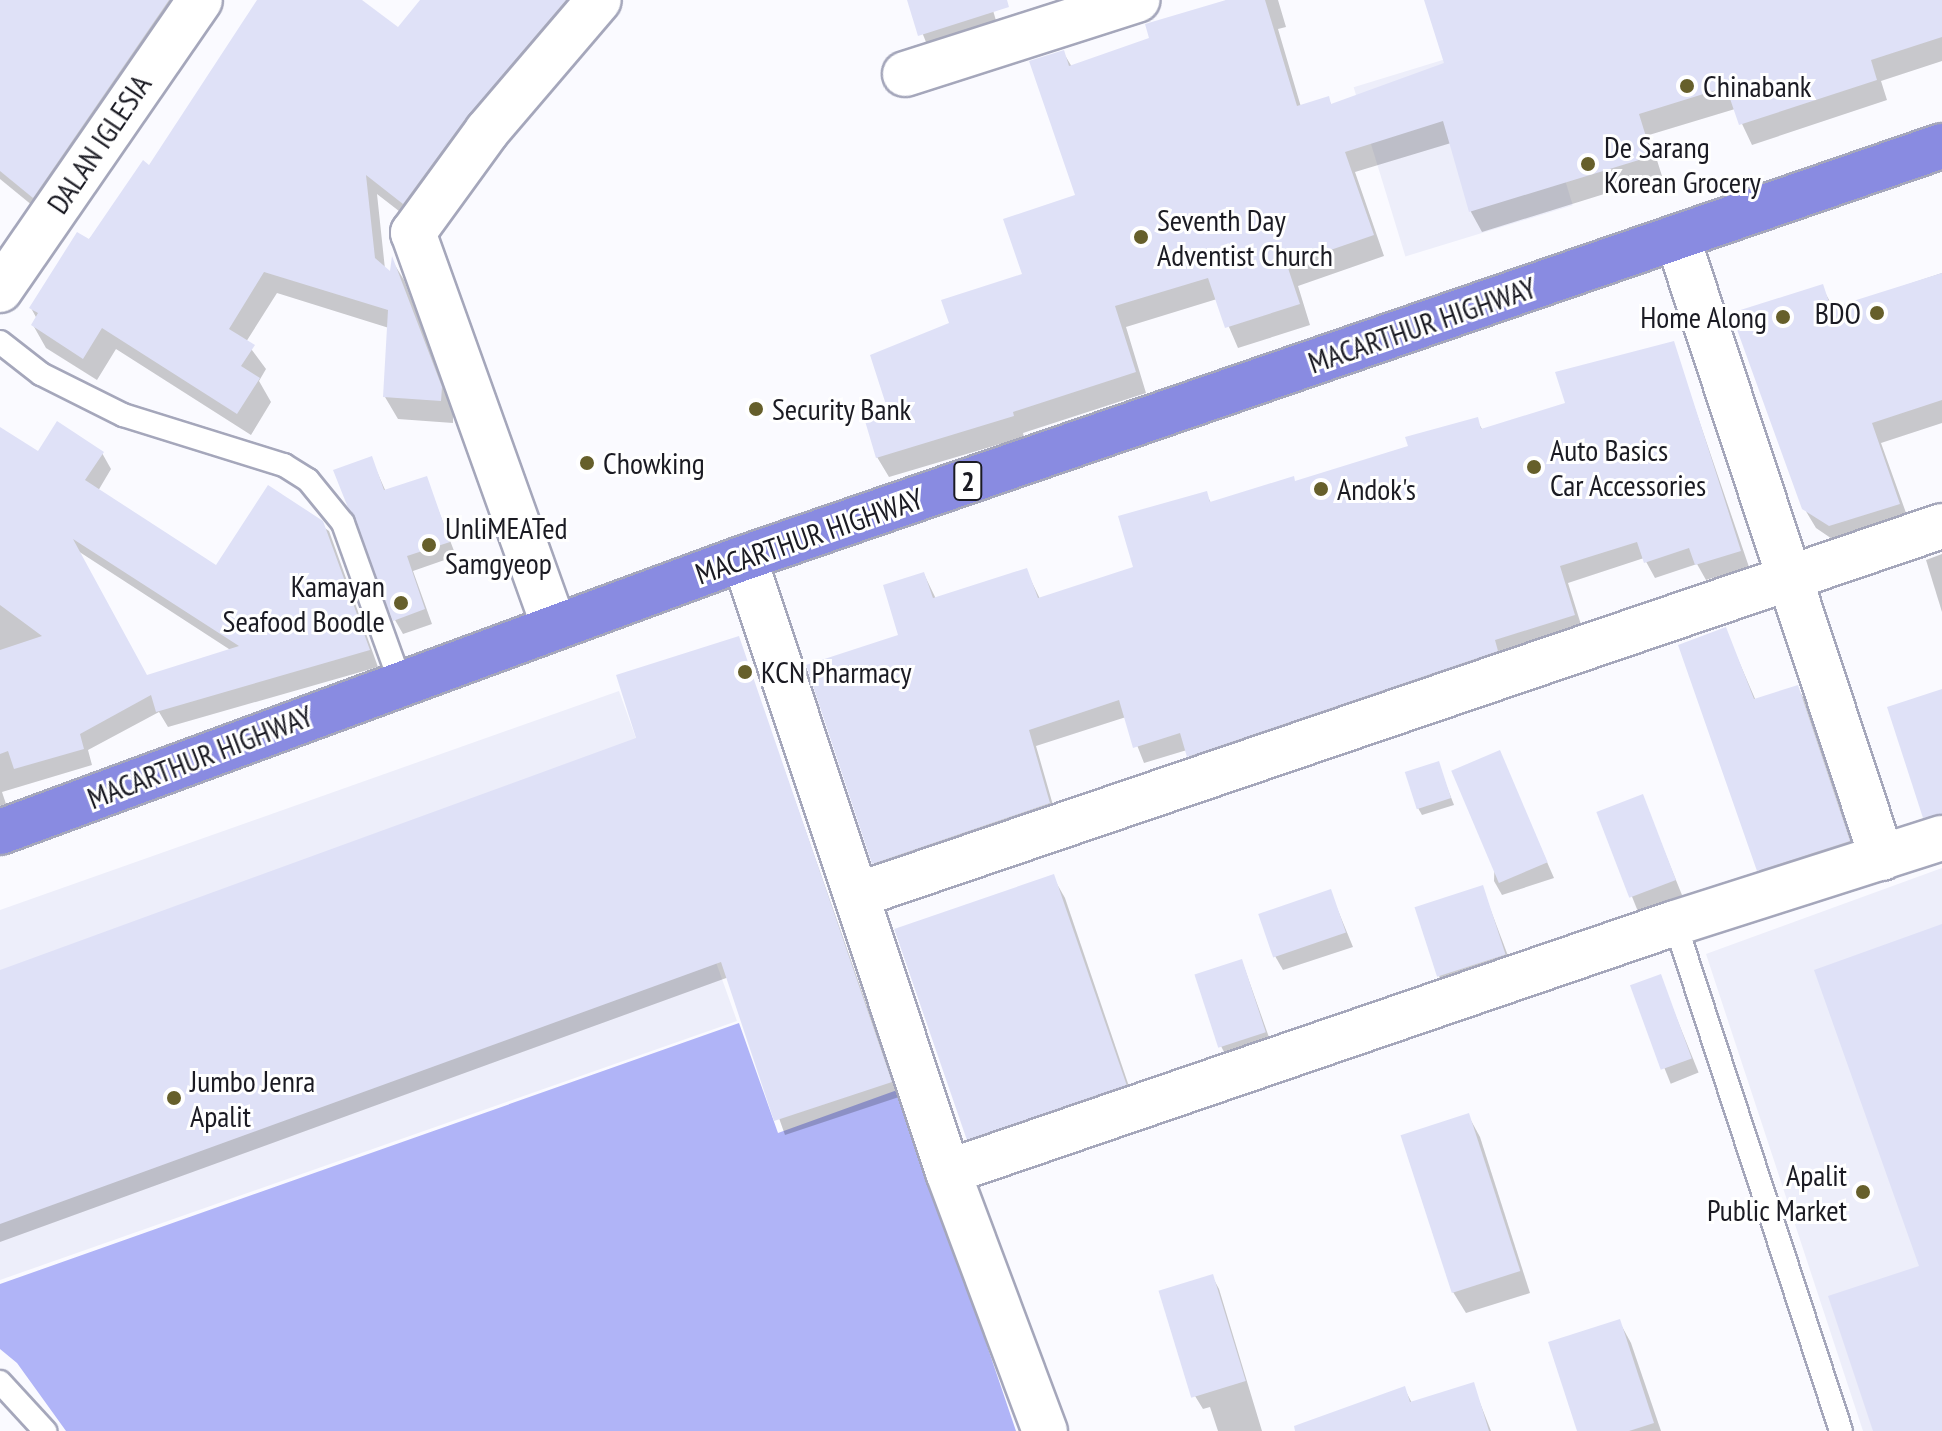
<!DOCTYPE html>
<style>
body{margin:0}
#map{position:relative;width:1942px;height:1431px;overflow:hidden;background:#fafaff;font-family:"PT Sans Narrow",sans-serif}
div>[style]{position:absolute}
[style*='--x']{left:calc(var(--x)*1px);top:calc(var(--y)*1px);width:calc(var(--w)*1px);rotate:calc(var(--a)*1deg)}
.built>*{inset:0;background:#edeefa;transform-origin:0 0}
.water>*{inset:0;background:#b0b4f7}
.shadow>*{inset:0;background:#0003;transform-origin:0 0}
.building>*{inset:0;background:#dfe1f7;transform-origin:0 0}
.roads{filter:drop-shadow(2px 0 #a5a7bb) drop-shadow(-2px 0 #a5a7bb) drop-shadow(0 2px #a5a7bb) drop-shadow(0 -2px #a5a7bb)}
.lane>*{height:22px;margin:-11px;padding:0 11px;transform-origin:11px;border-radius:11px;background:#fff}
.street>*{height:44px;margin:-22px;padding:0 22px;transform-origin:22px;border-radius:22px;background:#fff}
.secondary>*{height:44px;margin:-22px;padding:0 22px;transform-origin:22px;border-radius:22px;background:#fff}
.highway>*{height:44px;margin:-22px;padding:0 22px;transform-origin:22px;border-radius:22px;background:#898be1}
.dots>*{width:22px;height:22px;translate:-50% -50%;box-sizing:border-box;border:4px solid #fff;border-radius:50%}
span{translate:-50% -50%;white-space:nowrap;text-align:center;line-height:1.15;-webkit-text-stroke:6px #fff;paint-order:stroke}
.shield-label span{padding:2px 6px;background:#fff;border:2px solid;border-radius:6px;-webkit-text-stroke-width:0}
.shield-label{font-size:28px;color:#1b1b23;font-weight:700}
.poi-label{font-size:30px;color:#1b1b23}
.left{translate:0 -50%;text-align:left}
.right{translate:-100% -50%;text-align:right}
.street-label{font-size:30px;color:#1b1b23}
</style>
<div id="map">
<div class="built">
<i style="left:1521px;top:36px;width:177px;height:175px;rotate:73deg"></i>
<i style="clip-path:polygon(619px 691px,737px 1021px,0 1280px,0 910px)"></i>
<i style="clip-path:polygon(1942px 868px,1942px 1431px,1863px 1431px,1706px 954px)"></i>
</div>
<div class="water">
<i style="clip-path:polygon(739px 1023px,778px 1133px,900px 1089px,1016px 1431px,66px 1431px,17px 1363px,0 1349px,0 1284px)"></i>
</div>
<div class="shadow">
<i style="clip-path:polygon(0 0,189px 0,44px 215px,0 179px)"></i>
<i style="clip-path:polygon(262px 0,359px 0,399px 30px,423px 0,582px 0,417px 225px,377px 194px,385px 269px,392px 275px,393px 262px,404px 280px,453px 411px,453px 423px,398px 419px,385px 397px,389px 328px,277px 293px,246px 342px,266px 369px,259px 381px,271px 402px,251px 435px,116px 349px,97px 380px,46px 348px,33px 325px,37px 319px,31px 308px,150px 167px)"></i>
<i style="clip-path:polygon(909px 0,990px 0,999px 31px,930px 52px)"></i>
<i style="clip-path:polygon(1227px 0,1278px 0,1286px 27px,1278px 29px,1301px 107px,1328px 98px,1332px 106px,1446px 64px,1426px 0,1942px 0,1942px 61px,1881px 81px,1887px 100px,1752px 145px,1735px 109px,1649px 135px,1662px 176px,1482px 232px,1471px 212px,1451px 143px,1355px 172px,1384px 256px,1298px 286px,1310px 325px,1238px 348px,1217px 299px,1126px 327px,1146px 393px,1023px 433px,1024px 437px,889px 477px,877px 457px,892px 415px,951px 324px,1024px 275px,1078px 196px,1063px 52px,1072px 67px,1152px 40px)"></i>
<i style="clip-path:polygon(1942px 273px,1942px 423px,1881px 443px,1910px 524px,1841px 545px,1816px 528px,1804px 508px,1822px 287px,1834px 309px)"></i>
<i style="clip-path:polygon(1673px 344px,1749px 567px,1706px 580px,1697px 564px,1655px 578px,1644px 558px,1568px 583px,1583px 631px,1198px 772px,1187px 750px,1144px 763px,1126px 717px,1036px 746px,1057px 819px,883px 879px,874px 863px,901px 637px,924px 574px,936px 599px,1026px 570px,1040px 599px,1135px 568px,1206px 493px,1211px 503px,1295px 483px,1410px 448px,1477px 420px,1483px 431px,1568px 404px)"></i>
<i style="clip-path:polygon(evenodd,0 429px,39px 454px,102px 453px,111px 469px,98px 491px,217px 568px,268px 488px,329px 531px,378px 667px,168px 727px,159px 712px,88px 750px,92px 765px,2px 792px,6px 804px,0 806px,0 429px,78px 551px,232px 651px,146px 677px,78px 551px)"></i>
<i style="clip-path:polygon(371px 458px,386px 492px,426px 478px,456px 556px,413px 571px,432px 624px,403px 634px,395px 620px)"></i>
<i style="clip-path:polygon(1942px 554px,1942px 612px,1926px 560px)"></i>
<i style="clip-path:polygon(1725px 629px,1756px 701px,1797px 687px,1809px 707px,1860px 862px,1770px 890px,1759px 870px)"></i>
<i style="clip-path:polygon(738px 638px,899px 1097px,785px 1135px,729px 977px,0 1242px,0 972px,639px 739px)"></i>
<i style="clip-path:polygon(1942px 691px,1942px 830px,1935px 832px,1923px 812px)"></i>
<i style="clip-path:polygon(1499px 752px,1554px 878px,1502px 895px,1494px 881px)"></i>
<i style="clip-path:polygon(1438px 764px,1454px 805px,1422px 815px,1418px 808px)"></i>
<i style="left:1642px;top:796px;width:107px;height:47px;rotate:68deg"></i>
<i style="clip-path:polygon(1053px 877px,1065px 898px,1136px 1107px,982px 1160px,969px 1138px)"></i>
<i style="clip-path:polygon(1482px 887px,1513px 969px,1448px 991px,1439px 977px)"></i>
<i style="clip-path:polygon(1330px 891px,1353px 947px,1283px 970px,1275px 956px)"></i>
<i style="clip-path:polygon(1242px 961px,1271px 1043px,1227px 1058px,1221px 1046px)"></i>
<i style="left:1660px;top:977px;width:103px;height:30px;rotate:68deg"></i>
<i style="clip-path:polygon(1468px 1115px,1480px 1137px,1530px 1293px,1466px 1313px,1453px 1292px)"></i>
<i style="clip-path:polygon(1212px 1276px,1219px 1289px,1262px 1431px,1218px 1431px,1210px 1407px,1203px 1409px,1195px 1396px,1162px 1292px)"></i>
<i style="clip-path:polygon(1619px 1321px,1631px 1343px,1661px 1431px,1579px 1431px)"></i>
<i style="clip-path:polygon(1473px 1385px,1491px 1431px,1340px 1431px,1404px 1388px,1412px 1403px)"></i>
</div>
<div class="building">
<i style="clip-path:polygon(0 0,169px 0,33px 198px,0 171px)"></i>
<i style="clip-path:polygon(257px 0,362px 0,398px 27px,420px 0,566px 0,468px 115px,403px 204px,366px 175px,375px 258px,390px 271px,392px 256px,442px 387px,441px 401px,383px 397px,388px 310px,264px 272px,229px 329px,255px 345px,241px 366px,260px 378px,237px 414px,102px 328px,83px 359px,31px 325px,38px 313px,29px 308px,77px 232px,89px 239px,143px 160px,149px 165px)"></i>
<i style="clip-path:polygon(907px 0,1007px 0,1009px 7px,918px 36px)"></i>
<i style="clip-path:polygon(1226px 0,1265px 0,1297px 106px,1329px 96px,1331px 104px,1444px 63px,1424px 0,1942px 0,1942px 37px,1871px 60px,1877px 80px,1739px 125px,1726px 87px,1639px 114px,1652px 156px,1469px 212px,1443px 121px,1345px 152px,1374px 235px,1287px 265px,1300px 304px,1225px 328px,1208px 278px,1115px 306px,1136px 372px,1013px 412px,1014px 416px,876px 458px,865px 421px,889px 414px,870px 355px,949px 323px,941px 300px,1022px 274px,1003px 219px,1075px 195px,1029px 61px,1064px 50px,1069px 66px,1149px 38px,1145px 24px)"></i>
<i style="clip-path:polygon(1942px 273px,1942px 400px,1872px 423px,1900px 504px,1829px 526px,1802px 509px,1731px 313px,1823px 284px,1831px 308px)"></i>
<i style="clip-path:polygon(1674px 341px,1741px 551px,1695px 565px,1689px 548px,1644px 563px,1637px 542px,1560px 566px,1575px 615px,1495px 640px,1498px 651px,1187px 757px,1180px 733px,1133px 748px,1119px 700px,1029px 730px,1050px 803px,872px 864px,806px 665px,898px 635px,883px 585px,924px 572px,933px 598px,1027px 568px,1038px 598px,1133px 567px,1118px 516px,1207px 491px,1210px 502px,1294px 476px,1295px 481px,1408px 446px,1405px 437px,1478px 417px,1481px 429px,1565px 403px,1555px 372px)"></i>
<i style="clip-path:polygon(evenodd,57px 421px,104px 452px,85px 480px,216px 565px,268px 485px,323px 521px,370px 650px,156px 712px,151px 695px,80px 734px,84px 749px,14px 769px,8px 751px,0 754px,0 650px,42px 636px,0 605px,0 427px,38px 451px,57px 421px,73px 539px,239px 646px,147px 675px,73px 539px)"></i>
<i style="clip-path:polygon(372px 456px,384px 490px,427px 476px,450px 542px,407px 556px,425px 609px,393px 621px,333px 470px)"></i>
<i style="clip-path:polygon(1726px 627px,1754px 699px,1798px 685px,1850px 841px,1757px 871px,1678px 645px)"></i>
<i style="clip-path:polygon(739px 636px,892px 1082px,774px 1121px,721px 962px,0 1224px,0 970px,636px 738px,616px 675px)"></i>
<i style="clip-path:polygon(1942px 689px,1942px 814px,1923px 818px,1887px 707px)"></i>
<i style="left:1500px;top:750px;width:122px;height:53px;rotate:67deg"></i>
<i style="left:1439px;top:761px;width:39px;height:36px;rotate:72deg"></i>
<i style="left:1643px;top:794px;width:92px;height:50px;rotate:69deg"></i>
<i style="left:1054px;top:874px;width:223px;height:169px;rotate:71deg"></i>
<i style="left:1483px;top:885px;width:73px;height:72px;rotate:72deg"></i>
<i style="left:1331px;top:889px;width:46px;height:77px;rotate:71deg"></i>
<i style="clip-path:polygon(1942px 924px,1942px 1431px,1873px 1431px,1828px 1296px,1919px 1266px,1814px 970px)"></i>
<i style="left:1242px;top:959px;width:77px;height:50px;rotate:72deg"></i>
<i style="left:1661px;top:974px;width:90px;height:33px;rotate:70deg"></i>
<i style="left:1469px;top:1113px;width:166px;height:72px;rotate:72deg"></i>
<i style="left:1213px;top:1274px;width:112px;height:57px;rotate:73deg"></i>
<i style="clip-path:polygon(1620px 1319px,1654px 1423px,1629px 1431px,1577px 1431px,1548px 1342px)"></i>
<i style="clip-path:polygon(1474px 1382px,1489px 1431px,1295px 1431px,1294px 1426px,1405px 1386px,1410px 1402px)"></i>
</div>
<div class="roads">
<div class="lane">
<i style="--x:0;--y:342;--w:52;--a:38"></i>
<i style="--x:41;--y:374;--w:92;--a:26.6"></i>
<i style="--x:123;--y:415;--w:169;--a:17.3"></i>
<i style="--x:284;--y:465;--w:28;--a:32"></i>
<i style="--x:308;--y:480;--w:55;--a:50.9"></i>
<i style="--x:343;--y:523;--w:168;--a:70.2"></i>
<i style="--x:1675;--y:923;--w:534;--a:71.9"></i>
<i style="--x:0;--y:1382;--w:67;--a:47.4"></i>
</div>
<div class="street">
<i style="--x:905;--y:74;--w:244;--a:-17.7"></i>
<i style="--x:1677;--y:237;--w:654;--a:71.73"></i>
<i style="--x:744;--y:558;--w:647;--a:71.62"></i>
<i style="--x:948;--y:1172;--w:277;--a:69.5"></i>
<i style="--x:554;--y:626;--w:418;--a:-109.7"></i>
<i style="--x:413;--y:233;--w:126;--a:-54"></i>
<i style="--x:487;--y:131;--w:172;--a:-49.5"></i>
<i style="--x:858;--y:895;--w:1145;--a:-18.8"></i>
<i style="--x:948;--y:1172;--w:768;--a:-18.91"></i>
<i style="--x:1675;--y:923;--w:280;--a:-17.7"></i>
</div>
<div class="secondary">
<i style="--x:0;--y:290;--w:352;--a:-55.4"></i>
</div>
<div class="highway">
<i style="--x:0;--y:832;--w:793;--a:-20.22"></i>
<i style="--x:744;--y:558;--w:1267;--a:-18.98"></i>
</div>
</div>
<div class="dots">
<i style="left:1687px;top:86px;background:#665f2b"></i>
<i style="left:1588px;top:164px;background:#665f2b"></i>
<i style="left:1141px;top:237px;background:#665f2b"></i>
<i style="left:1877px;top:313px;background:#665f2b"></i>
<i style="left:1783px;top:317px;background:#665f2b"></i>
<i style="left:756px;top:409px;background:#665f2b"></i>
<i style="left:587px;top:463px;background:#665f2b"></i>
<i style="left:1534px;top:467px;background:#665f2b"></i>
<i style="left:1321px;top:489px;background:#665f2b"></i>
<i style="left:429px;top:545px;background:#665f2b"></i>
<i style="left:401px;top:603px;background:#665f2b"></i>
<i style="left:745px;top:672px;background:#665f2b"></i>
<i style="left:174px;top:1098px;background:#665f2b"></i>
<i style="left:1863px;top:1192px;background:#665f2b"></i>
</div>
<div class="shield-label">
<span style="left:968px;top:481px">2</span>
</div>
<div class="poi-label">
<span class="left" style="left:1703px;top:86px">Chinabank</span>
<span class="left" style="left:1604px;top:164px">De Sarang<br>Korean Grocery</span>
<span class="left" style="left:1157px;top:237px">Seventh Day<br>Adventist Church</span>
<span class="right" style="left:1861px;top:313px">BDO</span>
<span class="right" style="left:1767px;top:317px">Home Along</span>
<span class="left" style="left:772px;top:409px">Security Bank</span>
<span class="left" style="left:1550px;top:467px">Auto Basics<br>Car Accessories</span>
<span class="left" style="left:603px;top:463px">Chowking</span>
<span class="left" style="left:1337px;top:489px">Andok's</span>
<span class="left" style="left:445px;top:545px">UnliMEATed<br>Samgyeop</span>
<span class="right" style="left:385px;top:603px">Kamayan<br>Seafood Boodle</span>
<span class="left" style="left:761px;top:672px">KCN Pharmacy</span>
<span class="left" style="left:190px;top:1098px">Jumbo Jenra<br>Apalit</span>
<span class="right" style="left:1847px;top:1192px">Apalit<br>Public Market</span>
</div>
<div class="street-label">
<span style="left:99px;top:144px;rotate:-56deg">DALAN IGLESIA</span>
<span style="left:1422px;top:325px;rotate:-19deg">MACARTHUR HIGHWAY</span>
<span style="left:809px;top:536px;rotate:-19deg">MACARTHUR HIGHWAY</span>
<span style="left:200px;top:757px;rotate:-21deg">MACARTHUR HIGHWAY</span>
</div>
</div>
